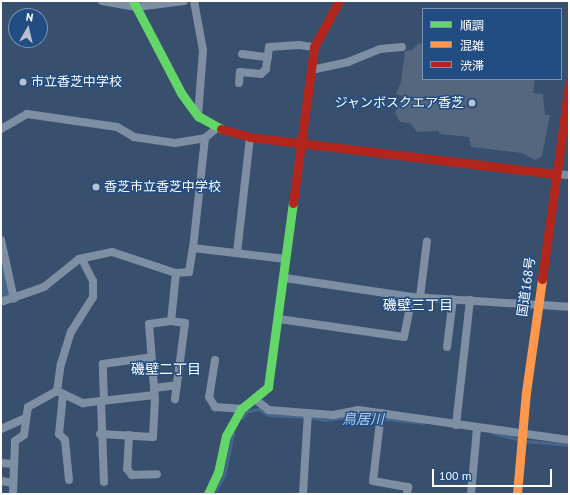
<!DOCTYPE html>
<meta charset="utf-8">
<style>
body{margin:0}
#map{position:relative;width:570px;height:495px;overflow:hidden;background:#38506d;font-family:"PT Sans","Noto Sans JP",sans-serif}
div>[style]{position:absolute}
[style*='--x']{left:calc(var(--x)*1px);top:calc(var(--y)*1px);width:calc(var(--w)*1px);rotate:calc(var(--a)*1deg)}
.water>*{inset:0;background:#47668c}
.stream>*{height:2.5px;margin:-1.25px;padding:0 1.25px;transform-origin:1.25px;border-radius:1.25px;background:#47668c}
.building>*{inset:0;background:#54677e}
.street>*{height:8px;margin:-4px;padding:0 4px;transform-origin:4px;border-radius:4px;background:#7e8fa3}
.fast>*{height:9px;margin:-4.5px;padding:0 4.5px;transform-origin:4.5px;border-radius:4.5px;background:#63d668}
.slow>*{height:9px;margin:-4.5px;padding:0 4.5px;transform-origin:4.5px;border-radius:4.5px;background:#ff974d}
.jam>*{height:9px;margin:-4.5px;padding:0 4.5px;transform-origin:4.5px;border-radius:4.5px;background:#b3261e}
.dots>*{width:11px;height:11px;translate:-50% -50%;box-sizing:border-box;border:2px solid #224d83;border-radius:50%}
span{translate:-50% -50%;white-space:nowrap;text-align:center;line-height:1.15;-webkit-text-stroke:3px #224d83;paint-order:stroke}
.poi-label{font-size:13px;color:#fff}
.left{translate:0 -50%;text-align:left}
.right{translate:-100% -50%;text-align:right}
.street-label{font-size:13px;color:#fff}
.neighbourhood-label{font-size:14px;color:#fff}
.water-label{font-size:14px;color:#b5d0f0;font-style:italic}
.frame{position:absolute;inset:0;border:2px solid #fff;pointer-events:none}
.legend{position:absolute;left:422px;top:8px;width:140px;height:72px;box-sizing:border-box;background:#224d83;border:1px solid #7a94b5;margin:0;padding:5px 7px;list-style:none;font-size:12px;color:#fff}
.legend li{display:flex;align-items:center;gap:8px;height:20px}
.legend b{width:20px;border:1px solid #7a94b5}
.north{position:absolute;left:8px;top:8px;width:40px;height:40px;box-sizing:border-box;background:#224d83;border:1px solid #7a94b5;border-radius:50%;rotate:8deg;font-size:11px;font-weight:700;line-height:16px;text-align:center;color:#fff}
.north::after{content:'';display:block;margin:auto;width:14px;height:18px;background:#b9c2cc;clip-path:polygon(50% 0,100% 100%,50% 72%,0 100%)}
.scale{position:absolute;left:432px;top:469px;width:120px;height:18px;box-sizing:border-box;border:2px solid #fff;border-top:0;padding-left:5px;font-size:12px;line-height:14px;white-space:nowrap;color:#fff;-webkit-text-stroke:3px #224d83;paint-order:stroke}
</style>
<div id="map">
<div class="water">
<i style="clip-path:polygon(1px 248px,10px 297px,1px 299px)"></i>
</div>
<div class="stream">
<i style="--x:311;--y:417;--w:13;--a:13"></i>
<i style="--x:324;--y:420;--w:35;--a:-7"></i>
<i style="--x:359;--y:416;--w:65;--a:6.1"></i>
<i style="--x:242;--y:418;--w:9;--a:-49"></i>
<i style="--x:248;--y:411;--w:11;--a:-10"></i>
<i style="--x:259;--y:409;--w:12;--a:31"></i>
<i style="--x:269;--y:415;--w:37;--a:3"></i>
<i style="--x:493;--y:433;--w:25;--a:14"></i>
<i style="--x:526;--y:441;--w:43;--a:5.3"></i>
<i style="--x:216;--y:490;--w:16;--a:-60"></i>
<i style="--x:224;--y:476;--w:43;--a:-77.9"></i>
</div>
<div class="building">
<i style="clip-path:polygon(419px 43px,423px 44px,423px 79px,535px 79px,533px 93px,543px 94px,545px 115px,550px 115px,542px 156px,535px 160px,522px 153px,471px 147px,469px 137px,440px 134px,438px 131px,417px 132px,410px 123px,400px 122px,395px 113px,403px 96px,396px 94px,401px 82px,405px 51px,412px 50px)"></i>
</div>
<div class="street">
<i style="--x:102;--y:1;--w:36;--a:10"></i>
<i style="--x:137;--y:7;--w:47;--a:-7.3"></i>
<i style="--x:194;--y:1;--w:50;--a:79.6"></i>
<i style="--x:203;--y:50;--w:66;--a:94.3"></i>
<i style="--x:242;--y:54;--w:26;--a:7"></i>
<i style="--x:311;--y:70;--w:38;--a:-12"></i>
<i style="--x:348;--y:62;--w:35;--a:-22"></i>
<i style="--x:380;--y:49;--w:22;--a:-5"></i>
<i style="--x:239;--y:83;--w:11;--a:-85"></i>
<i style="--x:240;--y:72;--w:21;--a:5"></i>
<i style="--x:261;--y:74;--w:7;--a:-45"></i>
<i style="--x:266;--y:69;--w:22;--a:-82"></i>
<i style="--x:269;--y:47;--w:30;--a:-4"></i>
<i style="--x:299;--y:45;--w:15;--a:8"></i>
<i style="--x:1;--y:129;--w:30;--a:-30"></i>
<i style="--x:27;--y:114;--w:91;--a:8.2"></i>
<i style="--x:117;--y:127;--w:20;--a:30"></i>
<i style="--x:134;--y:137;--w:41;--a:8.3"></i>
<i style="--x:175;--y:143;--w:30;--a:-9"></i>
<i style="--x:205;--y:138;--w:16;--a:-40"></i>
<i style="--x:205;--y:138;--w:111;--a:96.2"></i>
<i style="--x:193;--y:248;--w:93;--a:6.8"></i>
<i style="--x:554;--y:174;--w:15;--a:4"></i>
<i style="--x:1;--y:240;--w:60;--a:77.6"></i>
<i style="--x:237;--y:253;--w:117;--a:-83.6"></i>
<i style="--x:176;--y:273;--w:13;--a:-4"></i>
<i style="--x:189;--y:272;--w:24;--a:-81"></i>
<i style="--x:285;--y:278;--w:128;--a:8.5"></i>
<i style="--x:412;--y:297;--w:157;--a:3.6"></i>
<i style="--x:420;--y:297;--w:56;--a:-82.9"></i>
<i style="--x:1;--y:302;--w:46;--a:-19.2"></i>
<i style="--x:44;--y:287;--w:45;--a:-38.7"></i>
<i style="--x:79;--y:259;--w:34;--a:-12"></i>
<i style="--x:112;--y:252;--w:67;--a:18.2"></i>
<i style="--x:176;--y:273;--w:48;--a:95.9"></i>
<i style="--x:171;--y:321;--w:14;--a:8"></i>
<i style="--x:185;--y:323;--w:77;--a:97.5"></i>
<i style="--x:279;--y:319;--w:126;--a:8.2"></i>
<i style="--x:404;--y:337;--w:41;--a:-78.7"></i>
<i style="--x:447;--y:347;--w:48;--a:-82.9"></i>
<i style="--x:215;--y:360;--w:37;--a:99"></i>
<i style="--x:209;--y:397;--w:12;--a:59"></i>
<i style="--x:215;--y:407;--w:26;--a:4"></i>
<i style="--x:154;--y:388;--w:23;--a:-7"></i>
<i style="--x:57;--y:391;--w:29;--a:25"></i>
<i style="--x:83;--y:403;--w:72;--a:-6.3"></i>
<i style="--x:63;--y:394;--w:40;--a:95.7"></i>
<i style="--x:59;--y:434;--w:8;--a:45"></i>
<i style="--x:65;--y:440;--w:40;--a:84.3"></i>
<i style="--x:256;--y:400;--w:16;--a:38"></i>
<i style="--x:269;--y:410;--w:64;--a:4.5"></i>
<i style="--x:333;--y:415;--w:25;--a:-11"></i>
<i style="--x:358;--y:410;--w:213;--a:8.1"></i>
<i style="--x:101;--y:401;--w:81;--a:87.9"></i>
<i style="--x:104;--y:401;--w:37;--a:-92"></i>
<i style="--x:103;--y:364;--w:49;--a:-8.1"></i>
<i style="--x:381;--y:413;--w:68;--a:96.7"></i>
<i style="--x:373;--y:481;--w:36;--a:10"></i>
<i style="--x:408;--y:487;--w:7;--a:98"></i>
<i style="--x:456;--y:425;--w:126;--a:-83.6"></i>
<i style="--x:1;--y:429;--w:27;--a:-24"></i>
<i style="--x:100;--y:434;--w:53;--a:3.2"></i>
<i style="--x:153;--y:437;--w:37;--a:-87"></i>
<i style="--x:155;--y:400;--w:76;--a:-94.5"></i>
<i style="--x:149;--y:324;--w:22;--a:-8"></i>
<i style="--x:129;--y:435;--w:34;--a:93"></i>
<i style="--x:127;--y:469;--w:8;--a:50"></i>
<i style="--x:132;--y:475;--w:25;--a:-2"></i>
<i style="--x:1;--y:463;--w:12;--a:5"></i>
<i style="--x:1;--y:481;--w:12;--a:9"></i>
<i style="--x:13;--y:494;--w:53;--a:-87.8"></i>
<i style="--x:15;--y:441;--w:11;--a:-34"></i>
<i style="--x:24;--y:435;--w:28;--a:-82"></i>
<i style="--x:28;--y:407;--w:33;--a:-29"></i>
<i style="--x:57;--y:391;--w:27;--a:-82"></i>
<i style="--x:61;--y:364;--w:34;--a:-73"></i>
<i style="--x:71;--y:332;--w:41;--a:-57.8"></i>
<i style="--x:93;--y:297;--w:16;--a:-90"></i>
<i style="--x:93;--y:281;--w:25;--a:-117"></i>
<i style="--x:303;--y:494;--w:81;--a:-86.5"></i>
<i style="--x:471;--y:494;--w:66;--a:-84.8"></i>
</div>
<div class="fast">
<i style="--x:133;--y:1;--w:104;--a:62.4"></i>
<i style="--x:181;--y:93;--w:29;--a:54"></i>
<i style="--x:198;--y:116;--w:26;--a:29"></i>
<i style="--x:208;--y:494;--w:23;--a:-65"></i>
<i style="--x:218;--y:473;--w:38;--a:-78"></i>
<i style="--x:226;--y:436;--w:31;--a:-61"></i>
<i style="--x:241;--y:409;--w:35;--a:-39"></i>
<i style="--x:268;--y:387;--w:186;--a:-82.3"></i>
</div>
<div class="slow">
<i style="--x:517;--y:494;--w:102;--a:-85"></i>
<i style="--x:526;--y:392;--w:114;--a:-81.9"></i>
</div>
<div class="jam">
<i style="--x:221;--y:129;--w:30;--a:15"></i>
<i style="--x:250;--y:137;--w:306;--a:6.9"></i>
<i style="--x:293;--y:203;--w:157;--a:-82.3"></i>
<i style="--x:314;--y:47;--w:52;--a:-61.5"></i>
<i style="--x:542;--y:279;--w:197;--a:-82.1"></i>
</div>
<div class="dots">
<i style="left:23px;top:82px;background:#b9c2cc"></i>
<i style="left:472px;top:103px;background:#b9c2cc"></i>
<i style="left:96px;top:187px;background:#b9c2cc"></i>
</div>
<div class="poi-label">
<span class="left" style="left:31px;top:82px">市立香芝中学校</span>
<span class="right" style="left:464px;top:103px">ジャンボスクエア香芝</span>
<span class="left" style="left:104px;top:187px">香芝市立香芝中学校</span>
</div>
<div class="street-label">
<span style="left:527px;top:287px;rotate:-82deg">国道168号</span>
</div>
<div class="neighbourhood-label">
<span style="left:418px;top:305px">磯壁三丁目</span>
<span style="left:166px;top:369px">磯壁二丁目</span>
</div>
<div class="water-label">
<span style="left:363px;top:419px">鳥居川</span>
</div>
<div class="frame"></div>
<ul class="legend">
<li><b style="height:5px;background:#63d668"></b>順調</li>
<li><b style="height:5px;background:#ff974d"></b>混雑</li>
<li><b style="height:5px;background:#b3261e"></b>渋滞</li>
</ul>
<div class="north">N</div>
<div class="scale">100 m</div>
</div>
